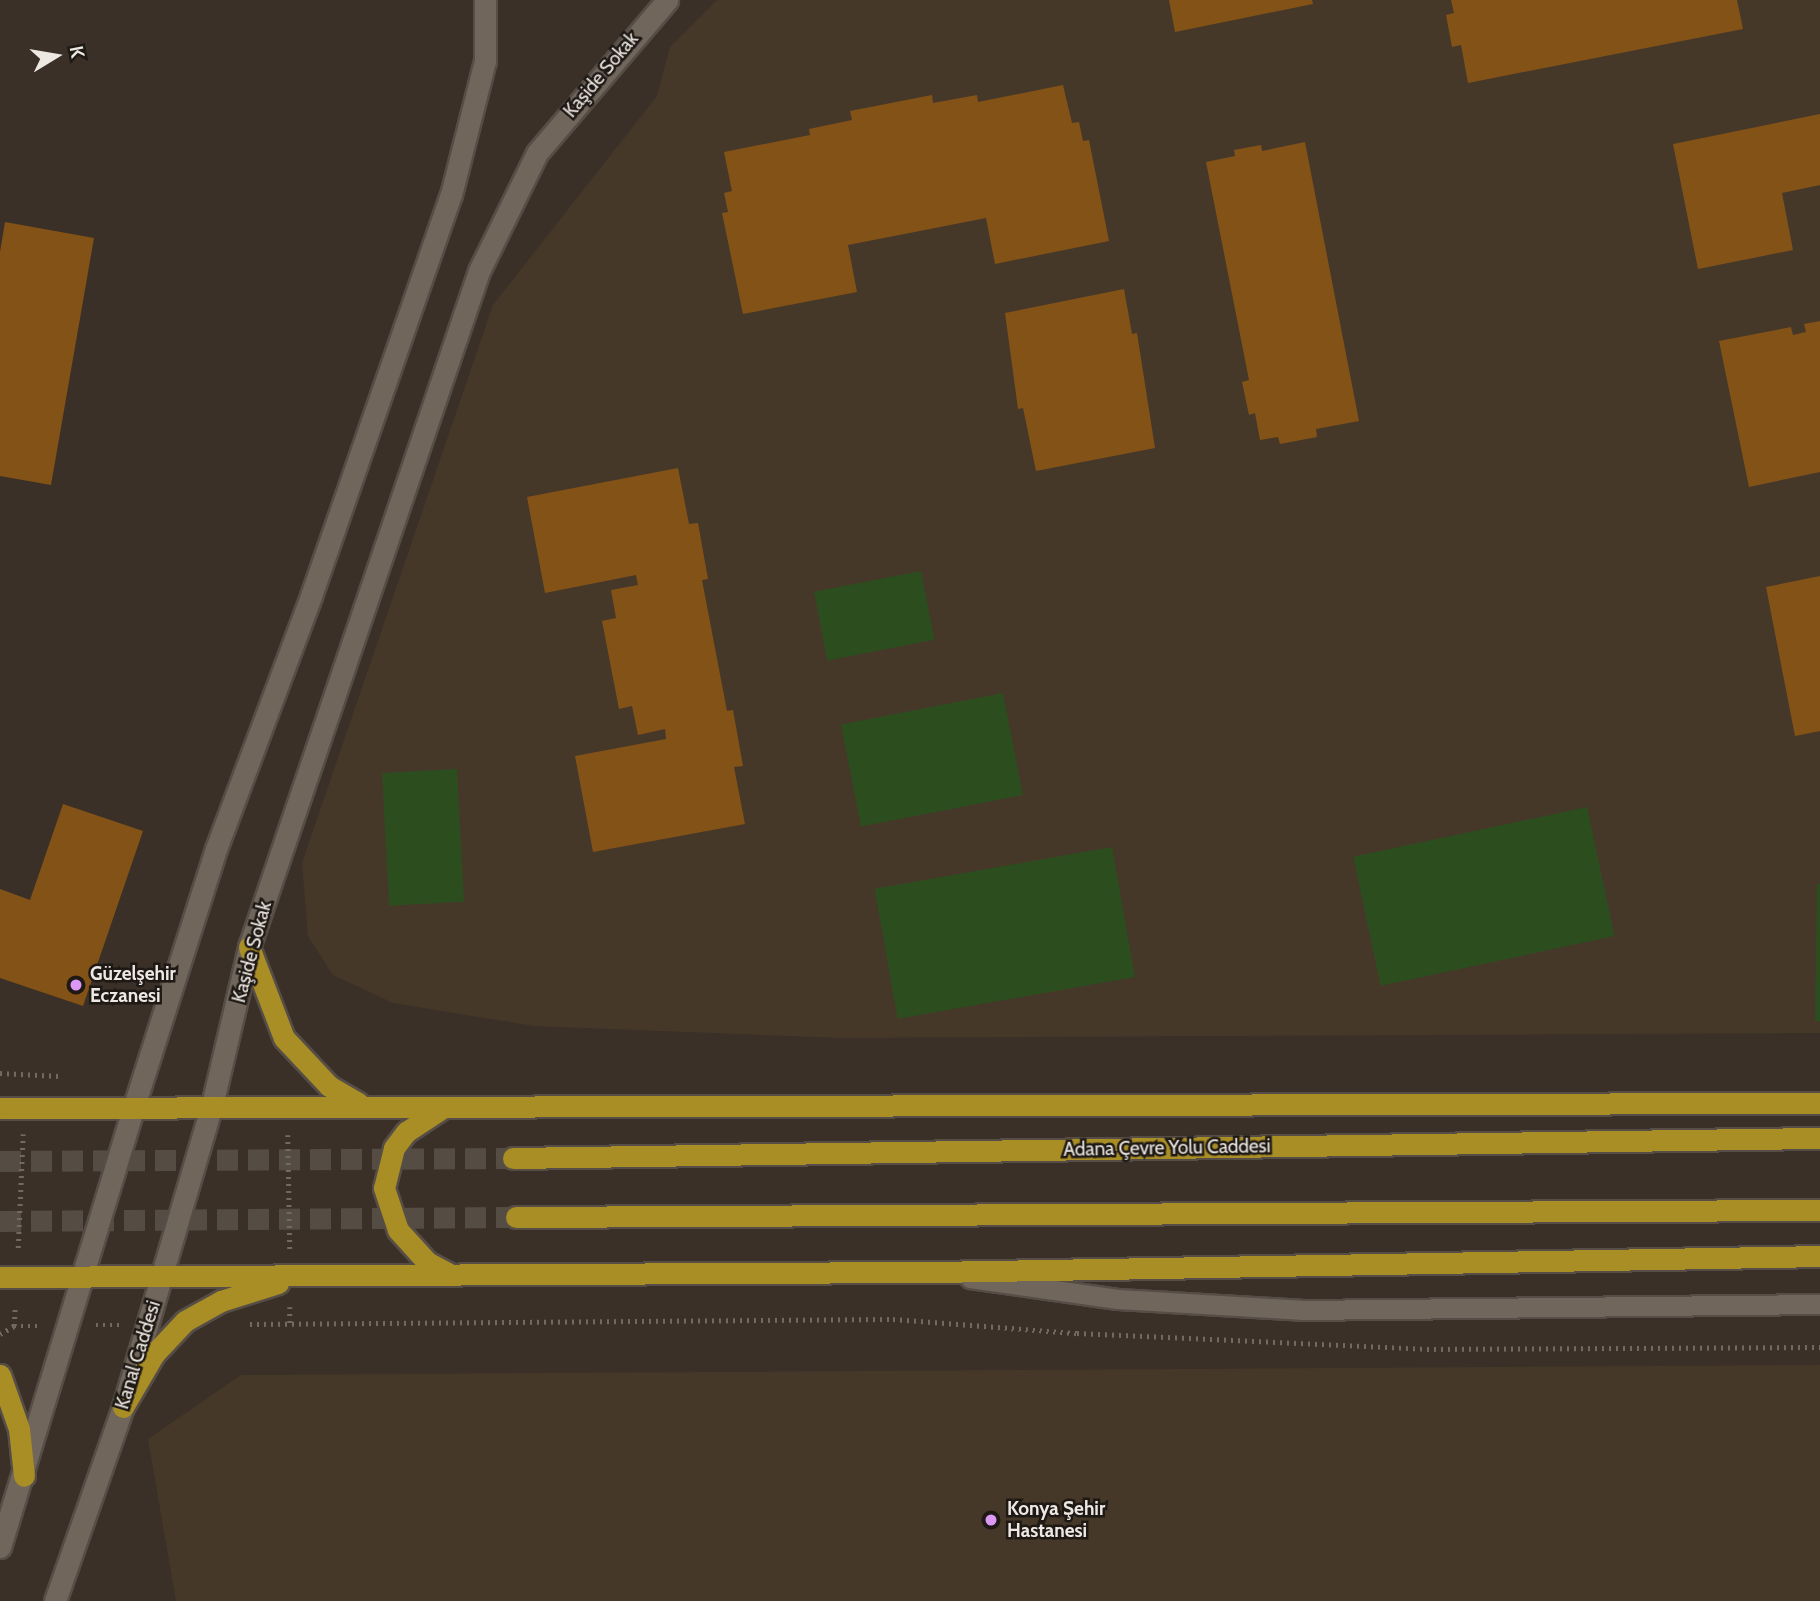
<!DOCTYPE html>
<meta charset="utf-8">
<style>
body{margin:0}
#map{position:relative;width:1820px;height:1601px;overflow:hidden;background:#3a3027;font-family:Cabin,sans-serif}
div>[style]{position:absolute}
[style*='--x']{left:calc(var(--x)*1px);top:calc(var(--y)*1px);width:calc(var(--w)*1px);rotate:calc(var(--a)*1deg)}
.built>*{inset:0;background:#463829}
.green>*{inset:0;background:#2c4e1f;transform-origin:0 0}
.building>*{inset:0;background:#835217}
.trunk-tunnel>*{height:21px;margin-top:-10.5px;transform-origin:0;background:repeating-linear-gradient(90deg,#554c43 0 21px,transparent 0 31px)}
.path>*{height:4.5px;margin-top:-2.25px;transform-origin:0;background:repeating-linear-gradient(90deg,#726961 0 2px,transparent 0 7px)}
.roads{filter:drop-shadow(2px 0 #564e46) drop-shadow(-2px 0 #564e46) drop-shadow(0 2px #564e46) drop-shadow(0 -2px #564e46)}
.service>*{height:19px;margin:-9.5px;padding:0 9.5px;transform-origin:9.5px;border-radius:9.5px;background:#71665c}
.tertiary>*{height:21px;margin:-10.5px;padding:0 10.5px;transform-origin:10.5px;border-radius:10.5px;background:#71665c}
.secondary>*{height:21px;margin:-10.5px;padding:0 10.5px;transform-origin:10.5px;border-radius:10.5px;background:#71665c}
.trunk>*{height:21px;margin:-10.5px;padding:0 10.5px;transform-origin:10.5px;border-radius:10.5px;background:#a98d25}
.dots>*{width:19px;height:19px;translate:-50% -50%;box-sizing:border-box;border:4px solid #1e1915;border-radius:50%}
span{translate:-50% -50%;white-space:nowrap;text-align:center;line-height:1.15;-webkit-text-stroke:5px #1e1915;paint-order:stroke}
.street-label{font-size:19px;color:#eee8e2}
.poi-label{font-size:19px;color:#eee8e2;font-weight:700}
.left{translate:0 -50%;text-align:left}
.north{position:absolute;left:21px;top:21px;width:70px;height:70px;-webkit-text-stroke:5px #1e1915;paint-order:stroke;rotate:79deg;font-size:19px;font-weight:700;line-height:28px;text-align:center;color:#eee8e2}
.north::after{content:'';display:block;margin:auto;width:24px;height:32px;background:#eee8e2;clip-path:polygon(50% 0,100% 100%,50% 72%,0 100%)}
</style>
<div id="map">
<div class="built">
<i style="clip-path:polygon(717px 0,1820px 0,1820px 1033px,842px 1038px,534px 1026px,393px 1003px,333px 975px,308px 936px,302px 863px,493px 305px,657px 96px,670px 47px)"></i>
<i style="clip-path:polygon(1820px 1365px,1820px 1601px,176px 1601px,148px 1439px,241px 1375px)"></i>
</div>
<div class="green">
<i style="left:921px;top:571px;width:70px;height:109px;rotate:79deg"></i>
<i style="left:1003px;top:693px;width:104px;height:165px;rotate:79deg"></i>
<i style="left:457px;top:769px;width:133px;height:75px;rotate:87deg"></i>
<i style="left:1587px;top:807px;width:132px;height:239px;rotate:78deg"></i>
<i style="left:1112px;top:847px;width:132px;height:241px;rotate:80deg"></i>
<i style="clip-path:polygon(1817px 884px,1820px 884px,1820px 1021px,1815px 1021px)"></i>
</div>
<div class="building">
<i style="clip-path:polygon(1169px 0,1312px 0,1313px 4px,1175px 32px)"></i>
<i style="clip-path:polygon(1451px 0,1737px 0,1743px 29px,1468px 83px,1461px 45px,1452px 47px,1446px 15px,1454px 13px)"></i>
<i style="clip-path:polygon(1063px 85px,1072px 123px,1079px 122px,1083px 141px,1089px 140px,1109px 241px,995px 264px,986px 218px,848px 245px,857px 292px,743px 314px,722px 213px,728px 212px,724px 193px,732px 191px,724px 152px,810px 135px,809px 129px,852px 120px,850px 111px,932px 95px,933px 103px,977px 95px,978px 102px)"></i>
<i style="clip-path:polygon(1820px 114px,1820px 185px,1782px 193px,1793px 250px,1698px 269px,1673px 144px)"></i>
<i style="clip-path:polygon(1305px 142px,1359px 421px,1316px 429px,1317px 437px,1280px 444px,1278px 437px,1260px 440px,1255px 413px,1249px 415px,1242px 382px,1249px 380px,1206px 162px,1235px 156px,1234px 150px,1261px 145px,1262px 151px)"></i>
<i style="clip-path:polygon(5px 222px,94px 238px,51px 485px,0 476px,0 252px)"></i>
<i style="clip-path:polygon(1124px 289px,1132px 334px,1137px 333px,1155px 448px,1036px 471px,1023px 408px,1018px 409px,1005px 313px)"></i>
<i style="clip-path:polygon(1820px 321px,1820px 472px,1749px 487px,1719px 341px,1791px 327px,1793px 335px,1806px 332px,1804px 324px)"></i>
<i style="clip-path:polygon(678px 468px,689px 524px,698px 523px,708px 579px,702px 580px,727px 711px,733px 710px,743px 766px,734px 767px,745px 824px,593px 852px,575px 756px,666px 739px,665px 729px,638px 735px,632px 706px,619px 709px,602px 621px,616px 618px,611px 590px,638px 585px,636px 575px,545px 593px,527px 497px)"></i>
<i style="clip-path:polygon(1820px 576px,1820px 731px,1795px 736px,1766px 587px)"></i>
<i style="clip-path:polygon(63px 804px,143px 831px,83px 1006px,0 978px,0 889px,30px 900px)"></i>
</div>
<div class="trunk-tunnel">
<i style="--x:0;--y:1161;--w:513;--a:-0.34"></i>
<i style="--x:0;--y:1221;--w:516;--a:-0.44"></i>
</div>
<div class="path">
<i style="--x:0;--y:1073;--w:59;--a:2.9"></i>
<i style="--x:288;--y:1135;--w:114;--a:89"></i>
<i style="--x:18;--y:1248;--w:114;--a:-87.5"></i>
<i style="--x:290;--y:1307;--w:16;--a:90"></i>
<i style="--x:250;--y:1324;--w:643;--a:-0.45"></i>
<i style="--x:893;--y:1319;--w:185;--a:4.4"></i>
<i style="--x:1077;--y:1333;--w:350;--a:2.6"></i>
<i style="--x:1427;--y:1349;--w:393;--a:-0.3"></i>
<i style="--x:96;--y:1325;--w:23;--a:0"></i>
<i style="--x:14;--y:1326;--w:20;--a:-87"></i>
<i style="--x:0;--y:1334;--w:16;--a:-30"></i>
<i style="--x:14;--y:1326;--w:25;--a:0"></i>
</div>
<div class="roads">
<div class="service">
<i style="--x:970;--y:1278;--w:149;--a:8.1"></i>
<i style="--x:1118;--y:1299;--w:183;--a:3.4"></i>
<i style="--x:1301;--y:1310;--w:519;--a:-0.66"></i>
</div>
<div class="tertiary">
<i style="--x:212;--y:1105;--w:162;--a:-76.8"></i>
<i style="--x:249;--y:947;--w:714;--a:-71.21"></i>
<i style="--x:479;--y:271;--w:131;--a:-63.8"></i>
<i style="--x:537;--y:153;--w:201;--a:-49.6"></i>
<i style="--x:134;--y:1106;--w:270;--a:-72.3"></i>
<i style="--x:216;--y:849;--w:270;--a:-69.4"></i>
<i style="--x:311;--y:596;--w:425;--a:-70.8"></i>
<i style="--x:451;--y:195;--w:138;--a:-75.8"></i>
<i style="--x:485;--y:61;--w:61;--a:-90"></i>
</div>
<div class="secondary">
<i style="--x:0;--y:1547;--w:461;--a:-73.1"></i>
<i style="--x:55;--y:1601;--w:206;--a:-70.7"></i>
<i style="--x:123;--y:1407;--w:315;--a:-73.6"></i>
</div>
<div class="trunk">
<i style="--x:249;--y:947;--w:97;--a:69"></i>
<i style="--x:284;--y:1038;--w:66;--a:46.8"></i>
<i style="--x:329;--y:1086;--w:34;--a:30"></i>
<i style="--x:444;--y:1107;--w:45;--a:146.7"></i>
<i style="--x:406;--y:1132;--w:20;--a:127"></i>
<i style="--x:394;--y:1148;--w:41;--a:104"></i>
<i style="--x:384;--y:1188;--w:44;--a:71.6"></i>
<i style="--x:398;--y:1230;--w:43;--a:47.8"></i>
<i style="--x:427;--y:1262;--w:24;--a:28"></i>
<i style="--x:0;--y:1108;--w:1820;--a:-0.16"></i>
<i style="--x:513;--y:1158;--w:1307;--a:-0.88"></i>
<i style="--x:516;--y:1217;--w:1304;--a:-0.31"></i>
<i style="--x:0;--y:1277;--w:934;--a:-0.31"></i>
<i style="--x:934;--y:1272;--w:886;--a:-1.03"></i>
<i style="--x:0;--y:1375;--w:57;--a:70.6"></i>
<i style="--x:19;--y:1429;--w:47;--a:83.9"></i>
<i style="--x:123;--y:1407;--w:61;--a:-59.7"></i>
<i style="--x:154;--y:1354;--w:45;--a:-46.8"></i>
<i style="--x:185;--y:1321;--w:41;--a:-29.1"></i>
<i style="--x:221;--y:1301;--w:60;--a:-17.5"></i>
</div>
</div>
<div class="dots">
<i style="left:76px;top:985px;background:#db99f5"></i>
<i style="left:991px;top:1520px;background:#db99f5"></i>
</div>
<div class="street-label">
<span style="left:601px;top:75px;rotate:-50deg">Kaşide Sokak</span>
<span style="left:252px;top:952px;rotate:-75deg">Kaşide Sokak</span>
<span style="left:1167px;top:1148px;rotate:-1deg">Adana Çevre Yolu Caddesi</span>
<span style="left:138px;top:1355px;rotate:-73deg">Kanal Caddesi</span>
</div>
<div class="poi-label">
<span class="left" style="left:90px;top:985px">Güzelşehir<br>Eczanesi</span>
<span class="left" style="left:1007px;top:1520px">Konya Şehir<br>Hastanesi</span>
</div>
<div class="north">K</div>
</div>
